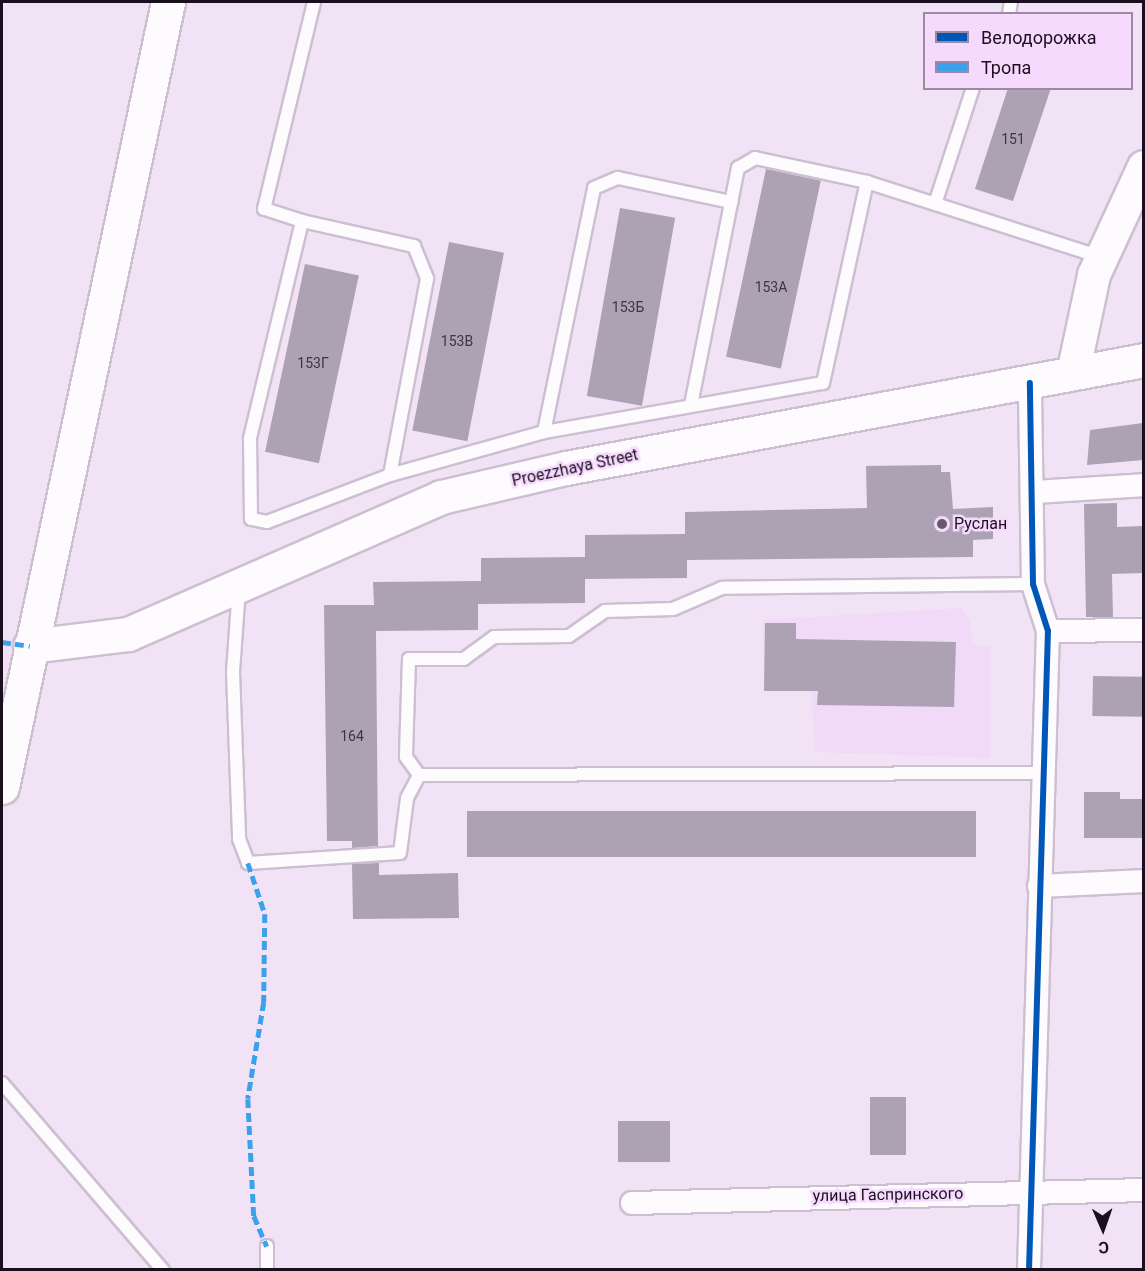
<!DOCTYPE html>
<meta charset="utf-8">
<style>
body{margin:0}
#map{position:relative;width:1145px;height:1271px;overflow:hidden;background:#f2e2f6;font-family:Roboto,sans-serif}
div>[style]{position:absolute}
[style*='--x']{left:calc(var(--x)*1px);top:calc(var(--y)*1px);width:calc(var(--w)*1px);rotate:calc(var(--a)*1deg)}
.built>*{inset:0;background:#f1d9f8}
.building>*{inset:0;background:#aca2b4;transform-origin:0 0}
.roads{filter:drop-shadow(2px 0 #cdbfd1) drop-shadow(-2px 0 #cdbfd1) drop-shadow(0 2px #cdbfd1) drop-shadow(0 -2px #cdbfd1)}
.service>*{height:12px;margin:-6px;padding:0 6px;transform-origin:6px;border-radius:6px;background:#fdfbfe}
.minor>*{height:22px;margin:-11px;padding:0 11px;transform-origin:11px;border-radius:11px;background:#fdfbfe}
.secondary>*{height:32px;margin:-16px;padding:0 16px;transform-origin:16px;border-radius:16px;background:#fdfbfe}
.trunk>*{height:33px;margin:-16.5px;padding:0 16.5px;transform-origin:16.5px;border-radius:16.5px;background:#fdfbfe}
.quiet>*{height:4.5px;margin-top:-2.25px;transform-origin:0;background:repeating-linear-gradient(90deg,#3da1ea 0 9px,transparent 0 13.5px)}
.cycleway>*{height:6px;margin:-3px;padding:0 3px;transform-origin:3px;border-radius:3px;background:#0057b8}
.dots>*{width:16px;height:16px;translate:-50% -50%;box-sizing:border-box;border:3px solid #f6dafe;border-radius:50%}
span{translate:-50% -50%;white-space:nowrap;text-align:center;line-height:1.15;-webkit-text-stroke:5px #f6dafe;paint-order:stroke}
.number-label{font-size:14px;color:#3f3444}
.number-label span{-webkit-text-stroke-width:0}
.street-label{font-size:16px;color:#1b0f1f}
.poi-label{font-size:16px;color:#1b0f1f}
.left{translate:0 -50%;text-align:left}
.frame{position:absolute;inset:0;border:3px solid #1b0f1f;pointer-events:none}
.legend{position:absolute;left:923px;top:12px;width:210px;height:78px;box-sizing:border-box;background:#f6dafe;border:2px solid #9e89a5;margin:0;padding:8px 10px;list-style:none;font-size:18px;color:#1b0f1f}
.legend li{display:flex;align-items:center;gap:12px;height:30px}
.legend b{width:30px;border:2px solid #9e89a5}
.north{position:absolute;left:1073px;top:1199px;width:60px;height:60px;-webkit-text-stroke:4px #f6dafe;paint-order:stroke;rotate:178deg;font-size:16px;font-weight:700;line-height:24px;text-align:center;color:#1b0f1f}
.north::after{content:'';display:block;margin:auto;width:21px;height:27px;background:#1b0f1f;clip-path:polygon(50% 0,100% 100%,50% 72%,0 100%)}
</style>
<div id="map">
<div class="built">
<i style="clip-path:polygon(961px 608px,970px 622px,973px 646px,990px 646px,990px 758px,815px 752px,811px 689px,764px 691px,763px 620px)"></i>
</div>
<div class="building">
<i style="clip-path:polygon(1008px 88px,1051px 88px,1013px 201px,975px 189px)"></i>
<i style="left:766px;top:169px;width:56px;height:192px;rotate:12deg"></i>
<i style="left:620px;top:208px;width:56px;height:191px;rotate:10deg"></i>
<i style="left:449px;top:242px;width:56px;height:192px;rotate:11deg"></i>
<i style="left:305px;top:264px;width:55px;height:192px;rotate:12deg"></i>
<i style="clip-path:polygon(1143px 423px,1143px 460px,1087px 465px,1090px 430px)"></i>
<i style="clip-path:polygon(941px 465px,941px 472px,950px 472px,953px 509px,993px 507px,993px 539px,973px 540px,973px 557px,687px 560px,687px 578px,585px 579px,585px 603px,478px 604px,478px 630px,376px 631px,378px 846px,352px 848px,352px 841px,327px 841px,324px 605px,374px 605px,373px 582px,481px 581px,481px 558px,585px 557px,585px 535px,685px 534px,685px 512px,867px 508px,866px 466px)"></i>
<i style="clip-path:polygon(1117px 503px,1117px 527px,1143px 526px,1143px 573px,1112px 574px,1113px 617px,1086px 617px,1084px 504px)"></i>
<i style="clip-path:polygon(765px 623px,796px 623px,796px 639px,956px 642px,954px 707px,817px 705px,818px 691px,764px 691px)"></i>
<i style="left:1093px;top:676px;width:50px;height:40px;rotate:1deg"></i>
<i style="clip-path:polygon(1084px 792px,1120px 792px,1120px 799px,1143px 799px,1143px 838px,1084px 838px)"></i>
<i style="left:467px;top:811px;width:509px;height:46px"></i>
<i style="clip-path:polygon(379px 863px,379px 875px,458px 873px,459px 918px,353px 919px,352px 864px)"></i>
<i style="left:870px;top:1097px;width:36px;height:58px"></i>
<i style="left:618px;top:1121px;width:52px;height:41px"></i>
</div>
<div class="roads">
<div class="service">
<i style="--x:1009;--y:14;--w:12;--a:-81"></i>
<i style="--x:935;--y:204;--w:122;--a:-71.9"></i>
<i style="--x:302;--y:221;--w:40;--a:-162"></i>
<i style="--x:264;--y:209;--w:213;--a:-76.4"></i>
<i style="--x:691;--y:405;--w:242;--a:-78.8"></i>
<i style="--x:738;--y:168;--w:20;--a:-30"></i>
<i style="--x:755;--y:158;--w:115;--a:12.1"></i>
<i style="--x:867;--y:182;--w:246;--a:17.8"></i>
<i style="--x:544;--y:432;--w:249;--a:-78.4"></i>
<i style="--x:594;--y:188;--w:26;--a:-23"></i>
<i style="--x:618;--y:178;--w:116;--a:12"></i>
<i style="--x:390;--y:475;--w:132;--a:159.1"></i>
<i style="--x:267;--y:522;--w:16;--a:-169"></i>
<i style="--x:251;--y:519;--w:81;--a:-90.7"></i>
<i style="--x:250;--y:438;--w:223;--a:-76.5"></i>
<i style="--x:302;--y:221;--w:115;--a:12.6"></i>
<i style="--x:414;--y:246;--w:35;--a:68"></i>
<i style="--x:427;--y:279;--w:199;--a:100.7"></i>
<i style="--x:390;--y:475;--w:160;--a:-15.6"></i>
<i style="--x:544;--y:432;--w:283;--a:-10"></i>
<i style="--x:823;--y:383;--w:206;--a:-77.7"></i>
<i style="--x:1033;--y:584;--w:311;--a:179.3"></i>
<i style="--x:722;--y:588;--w:53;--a:156.8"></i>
<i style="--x:673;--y:609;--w:68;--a:178.3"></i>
<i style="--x:605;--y:611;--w:44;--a:145.2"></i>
<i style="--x:569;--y:636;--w:75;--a:179.2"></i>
<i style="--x:494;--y:637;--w:37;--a:144"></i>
<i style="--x:464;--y:659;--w:55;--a:180"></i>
<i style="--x:409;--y:659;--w:98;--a:91.8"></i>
<i style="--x:406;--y:757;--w:22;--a:54"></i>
<i style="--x:419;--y:775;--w:621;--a:-0.18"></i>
<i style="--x:239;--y:588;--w:84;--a:94.1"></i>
<i style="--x:233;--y:672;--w:167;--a:87.9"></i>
<i style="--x:239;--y:839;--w:26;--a:69"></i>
<i style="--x:248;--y:863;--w:152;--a:-3.8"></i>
<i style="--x:400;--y:853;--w:55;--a:-82.7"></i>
<i style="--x:407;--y:798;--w:26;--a:-62"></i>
<i style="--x:2;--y:1083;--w:247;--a:49.3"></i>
<i style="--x:267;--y:1270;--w:24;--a:-90"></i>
</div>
<div class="minor">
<i style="--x:1034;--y:492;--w:110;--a:-3.6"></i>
<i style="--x:1048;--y:631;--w:96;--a:-0.6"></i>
<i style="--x:1039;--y:886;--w:105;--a:-2.7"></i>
<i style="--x:632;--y:1203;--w:512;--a:-1.45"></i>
<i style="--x:1029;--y:1270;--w:639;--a:-88.3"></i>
<i style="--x:1048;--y:631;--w:49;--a:-107.7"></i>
<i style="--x:1033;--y:584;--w:201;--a:-90.9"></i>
</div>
<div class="secondary">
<i style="--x:1073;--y:374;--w:101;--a:-78"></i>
<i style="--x:1094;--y:275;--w:119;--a:-65.2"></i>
</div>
<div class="trunk">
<i style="--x:30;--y:646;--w:99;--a:-7"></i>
<i style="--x:128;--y:634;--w:342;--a:-23.6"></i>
<i style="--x:441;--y:497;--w:128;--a:-13.1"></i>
<i style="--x:566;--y:468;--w:588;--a:-10.58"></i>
<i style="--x:2;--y:787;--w:802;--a:-78.06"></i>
</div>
</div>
<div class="quiet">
<i style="--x:2;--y:642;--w:28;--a:8"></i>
<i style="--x:248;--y:863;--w:54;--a:71.6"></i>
<i style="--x:265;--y:914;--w:88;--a:90.7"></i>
<i style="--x:264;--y:1002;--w:98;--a:99.4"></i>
<i style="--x:248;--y:1099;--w:117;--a:87.1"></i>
<i style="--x:254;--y:1216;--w:33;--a:67"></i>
</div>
<div class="cycleway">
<i style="--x:1029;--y:1270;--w:639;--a:-88.3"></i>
<i style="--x:1048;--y:631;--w:49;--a:-107.7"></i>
<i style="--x:1033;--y:584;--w:201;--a:-90.9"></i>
</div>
<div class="dots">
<i style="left:942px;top:524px;background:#66596a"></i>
</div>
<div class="number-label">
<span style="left:1013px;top:139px">151</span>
<span style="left:771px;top:287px">153А</span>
<span style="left:628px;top:307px">153Б</span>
<span style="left:457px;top:341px">153В</span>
<span style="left:313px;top:363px">153Г</span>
<span style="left:352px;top:736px">164</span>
</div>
<div class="street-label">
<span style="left:575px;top:468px;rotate:-12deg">Proezzhaya Street</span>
<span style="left:888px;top:1195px;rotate:-1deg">улица Гаспринского</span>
</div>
<div class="poi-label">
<span class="left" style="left:954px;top:524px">Руслан</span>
</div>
<div class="frame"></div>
<ul class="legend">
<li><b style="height:8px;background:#0057b8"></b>Велодорожка</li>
<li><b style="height:8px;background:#3da1ea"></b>Тропа</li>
</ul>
<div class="north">С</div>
</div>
